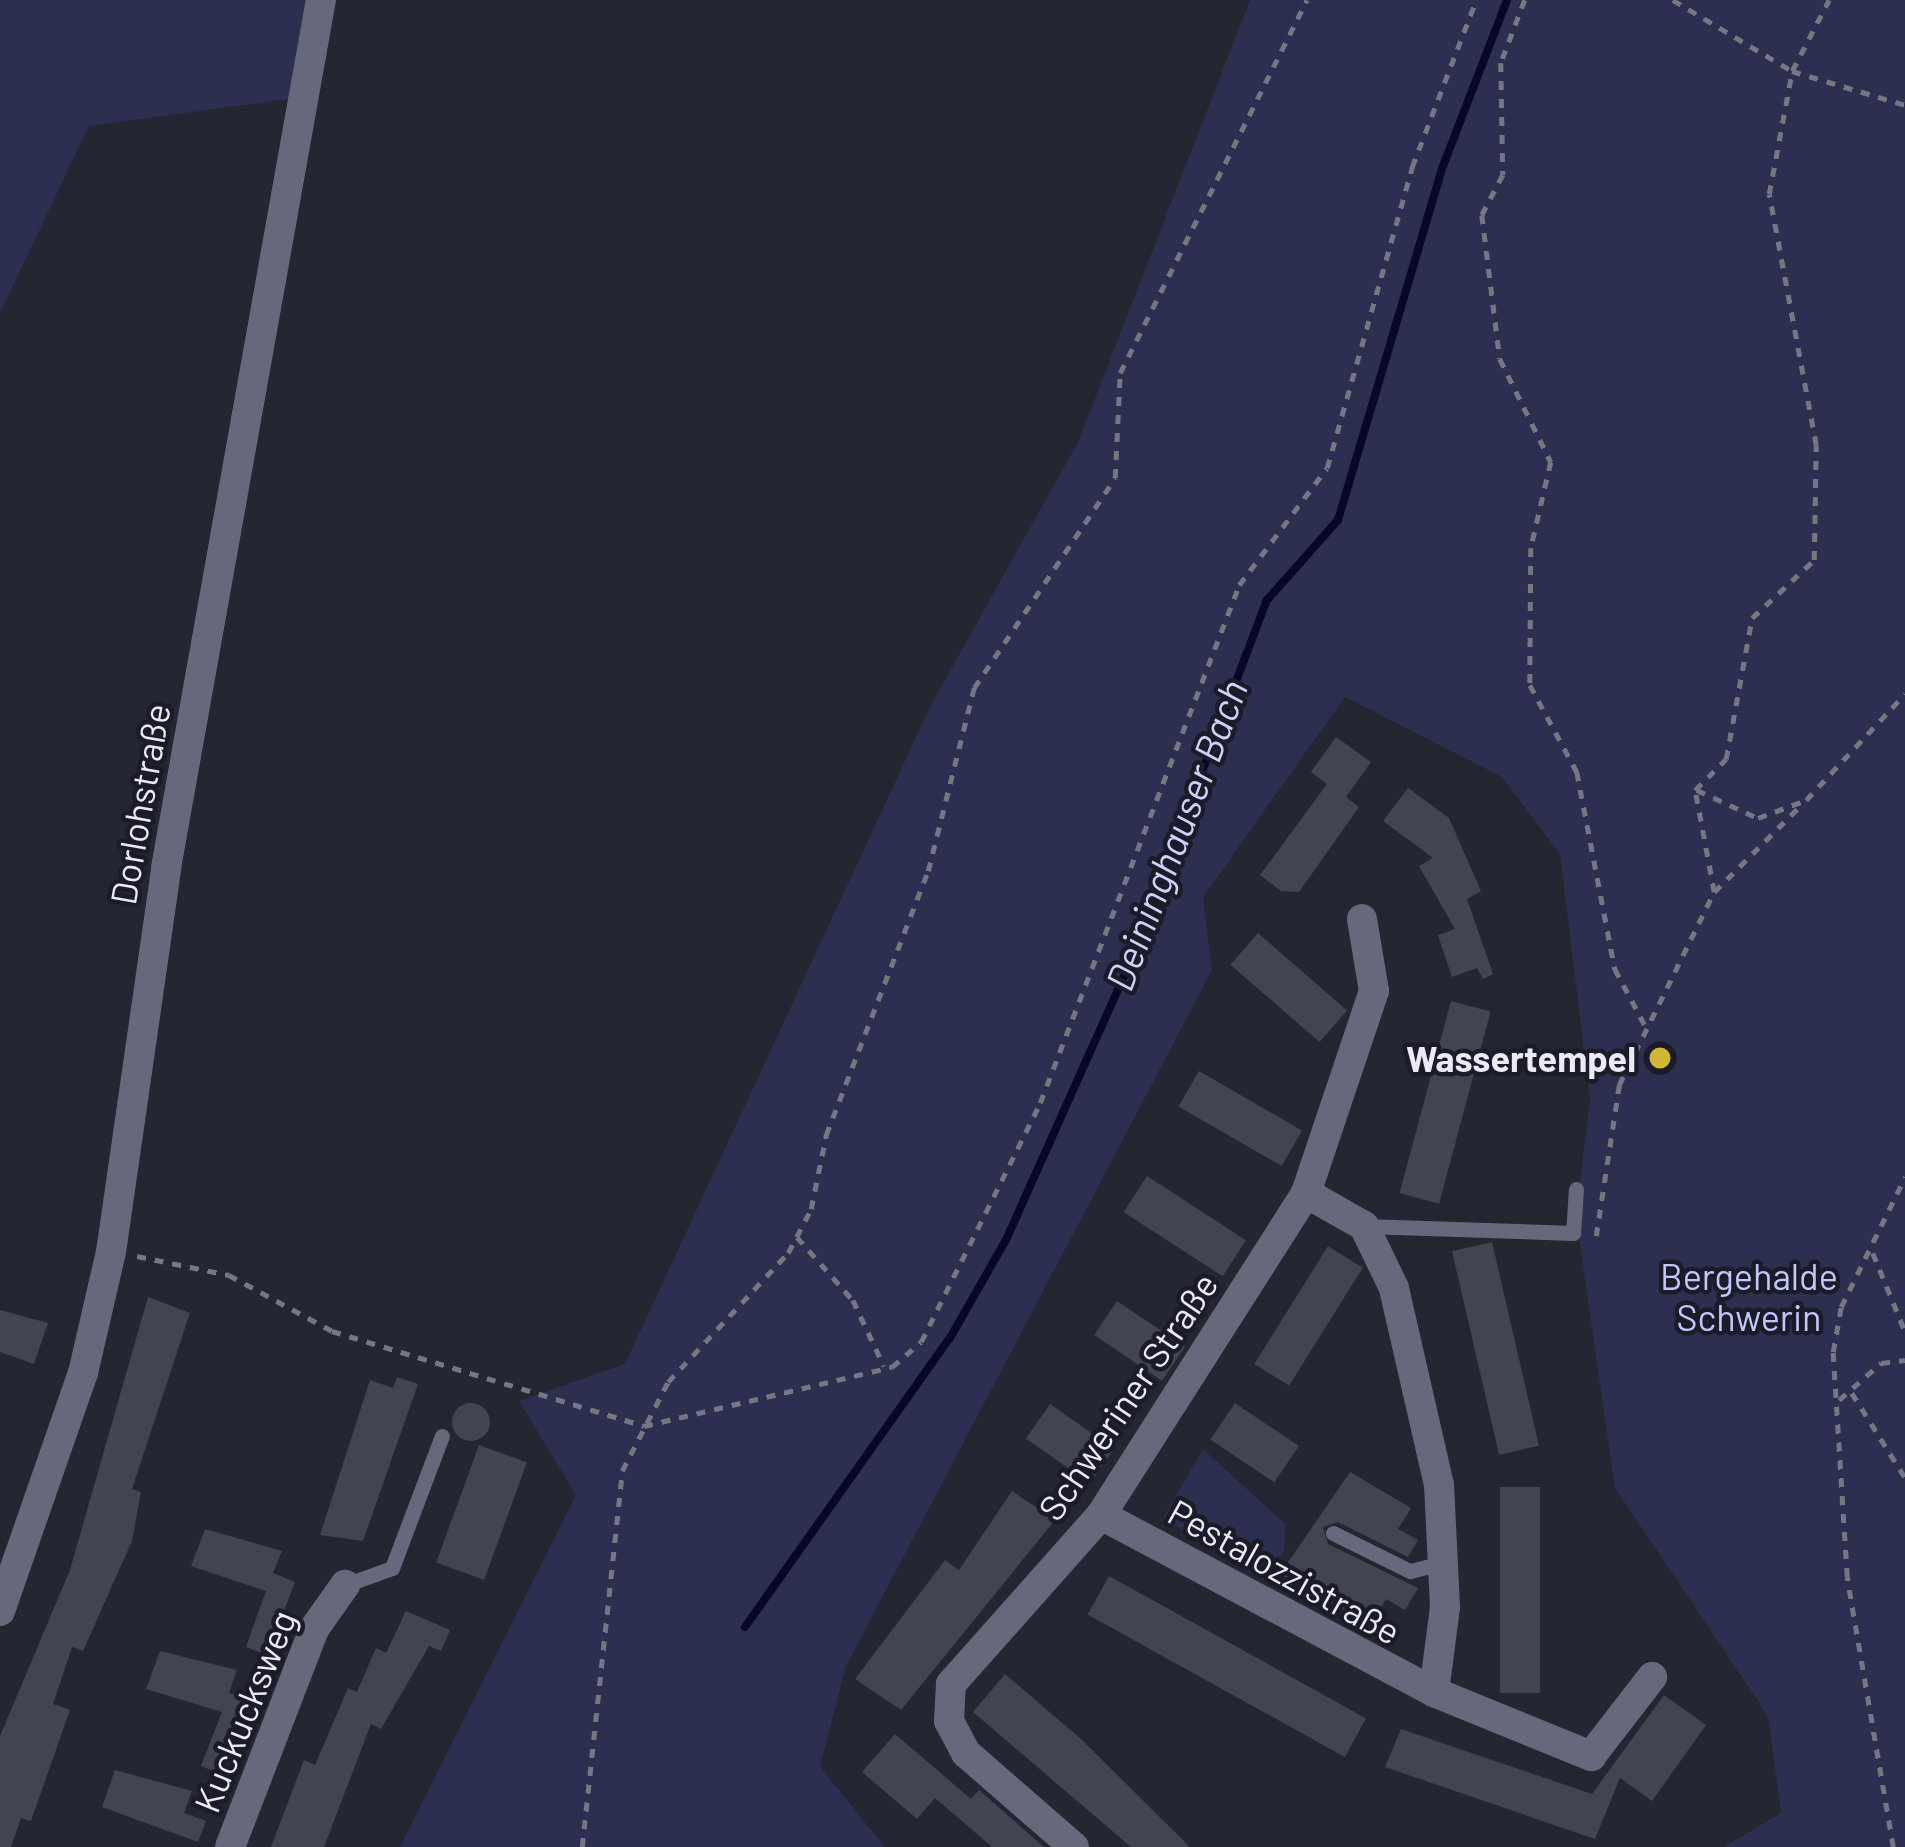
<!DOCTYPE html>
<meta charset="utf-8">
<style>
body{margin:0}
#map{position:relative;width:1905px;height:1847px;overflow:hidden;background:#242632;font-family:Barlow,sans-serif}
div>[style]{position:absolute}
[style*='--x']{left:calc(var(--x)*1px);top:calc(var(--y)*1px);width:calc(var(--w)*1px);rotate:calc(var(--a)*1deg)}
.green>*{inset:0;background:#2c2f50}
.stream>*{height:8px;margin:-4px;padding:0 4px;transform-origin:4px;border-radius:4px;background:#080726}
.building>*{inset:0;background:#424452;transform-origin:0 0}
.round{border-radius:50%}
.path>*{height:4.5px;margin-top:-2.25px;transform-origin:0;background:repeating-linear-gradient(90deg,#767782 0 9px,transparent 0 18px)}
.lane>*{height:15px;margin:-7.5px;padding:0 7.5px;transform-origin:7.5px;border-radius:7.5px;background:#66697b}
.street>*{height:30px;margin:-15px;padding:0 15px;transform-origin:15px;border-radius:15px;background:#66697b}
.dots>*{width:33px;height:33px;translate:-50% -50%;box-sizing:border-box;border:6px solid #1b1c28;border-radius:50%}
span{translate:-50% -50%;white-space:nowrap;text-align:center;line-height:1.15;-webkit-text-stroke:9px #1b1c28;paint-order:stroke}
.street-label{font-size:36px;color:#eaebf4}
.poi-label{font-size:36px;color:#eaebf4;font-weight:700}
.right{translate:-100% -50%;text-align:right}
.park-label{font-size:36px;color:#c0c8fc}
.water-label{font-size:39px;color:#ccd3fb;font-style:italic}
</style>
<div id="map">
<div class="green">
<i style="clip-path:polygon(0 0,321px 0,303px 97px,89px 126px,0 313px)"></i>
<i style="clip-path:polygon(1250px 0,1905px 0,1905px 1847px,1724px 1847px,1781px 1813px,1768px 1716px,1615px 1488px,1576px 1217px,1590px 1099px,1560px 854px,1502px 777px,1345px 697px,1203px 897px,1212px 970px,846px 1666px,820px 1767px,885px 1847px,400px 1847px,576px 1495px,519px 1401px,625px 1364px,931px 705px,1078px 442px)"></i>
<i style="clip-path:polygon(1203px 1449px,1285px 1524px,1284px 1551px,1264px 1580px,1163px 1518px)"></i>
</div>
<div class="stream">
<i style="--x:745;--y:1627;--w:354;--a:-54.7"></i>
<i style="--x:950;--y:1338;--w:113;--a:-60.3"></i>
<i style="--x:1006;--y:1240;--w:296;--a:-65.9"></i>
<i style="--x:1127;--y:970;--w:396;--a:-69.3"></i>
<i style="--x:1267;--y:600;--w:107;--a:-48.4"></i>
<i style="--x:1338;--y:520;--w:369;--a:-73.5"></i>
<i style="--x:1443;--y:166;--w:178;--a:-68.9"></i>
</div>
<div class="building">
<i style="clip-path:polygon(1336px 737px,1371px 762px,1346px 797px,1359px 807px,1299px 892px,1281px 891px,1260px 875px,1327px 784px,1311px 772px)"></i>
<i style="clip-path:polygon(1408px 788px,1449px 818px,1481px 891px,1467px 899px,1493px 974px,1483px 979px,1477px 968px,1452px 977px,1438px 935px,1455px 929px,1419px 866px,1433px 858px,1383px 821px)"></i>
<i style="left:1258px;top:933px;width:118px;height:42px;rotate:41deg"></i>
<i style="left:1451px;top:1001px;width:41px;height:199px;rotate:15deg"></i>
<i style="left:1199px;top:1071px;width:119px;height:41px;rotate:30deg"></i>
<i style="left:1147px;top:1176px;width:118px;height:43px;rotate:33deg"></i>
<i style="left:1492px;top:1242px;width:209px;height:41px;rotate:77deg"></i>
<i style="left:1328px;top:1246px;width:41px;height:139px;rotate:32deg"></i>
<i style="clip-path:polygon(148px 1297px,190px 1313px,132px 1489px,141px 1492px,132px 1541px,83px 1651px,72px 1647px,53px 1704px,70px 1710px,31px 1821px,21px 1818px,11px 1847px,0 1847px,0 1736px,70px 1570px)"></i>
<i style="left:1117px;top:1301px;width:82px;height:41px;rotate:34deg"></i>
<i style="clip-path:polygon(0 1310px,48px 1323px,34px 1364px,0 1352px)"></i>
<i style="clip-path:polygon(397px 1377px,418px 1384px,363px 1541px,320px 1535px,370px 1380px,393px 1388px)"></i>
<i class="round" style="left:452px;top:1403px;width:38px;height:38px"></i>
<i style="left:1235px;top:1403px;width:77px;height:44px;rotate:34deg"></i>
<i style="left:1050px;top:1404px;width:78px;height:42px;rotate:35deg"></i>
<i style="left:479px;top:1445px;width:51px;height:125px;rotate:20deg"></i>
<i style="clip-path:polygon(1350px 1472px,1411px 1508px,1398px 1529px,1418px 1540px,1408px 1557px,1338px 1522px,1323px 1527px,1328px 1544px,1418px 1588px,1405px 1610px,1386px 1599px,1369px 1630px,1280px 1574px)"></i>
<i style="left:1500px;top:1487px;width:40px;height:206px"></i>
<i style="clip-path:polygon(1012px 1491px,1055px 1520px,901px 1710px,855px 1679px,945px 1560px,959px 1570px)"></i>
<i style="clip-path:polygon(205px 1529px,282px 1551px,273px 1573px,295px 1582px,267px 1655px,246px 1647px,266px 1591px,191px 1566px)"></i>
<i style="left:1109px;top:1576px;width:294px;height:44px;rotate:29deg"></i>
<i style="clip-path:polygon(406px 1611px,450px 1630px,441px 1651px,429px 1646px,381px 1729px,371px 1724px,324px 1847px,271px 1847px,304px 1760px,315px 1765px,348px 1688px,357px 1692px,376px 1648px,386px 1653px)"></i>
<i style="clip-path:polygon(160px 1651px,237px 1670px,229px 1693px,250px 1700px,223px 1775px,201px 1766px,222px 1712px,146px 1689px)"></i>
<i style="clip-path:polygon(1005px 1674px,1080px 1738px,1190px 1847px,1131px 1847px,973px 1712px)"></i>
<i style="clip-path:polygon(1664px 1695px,1706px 1725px,1652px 1801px,1620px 1778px,1595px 1839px,1385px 1767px,1401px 1729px,1592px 1794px)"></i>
<i style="clip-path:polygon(895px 1734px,971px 1799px,979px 1790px,1044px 1847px,992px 1847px,935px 1798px,917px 1819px,862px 1772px)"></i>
<i style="clip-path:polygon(115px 1770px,192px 1791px,184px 1813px,206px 1821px,198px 1842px,102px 1807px)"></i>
</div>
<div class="path">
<i style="--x:1525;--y:0;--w:67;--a:110.9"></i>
<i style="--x:1501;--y:63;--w:112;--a:89"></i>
<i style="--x:1503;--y:175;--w:45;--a:117.7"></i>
<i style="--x:1482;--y:215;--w:145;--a:82.9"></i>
<i style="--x:1500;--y:359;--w:115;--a:63.7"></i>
<i style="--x:1551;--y:462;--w:88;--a:103.1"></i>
<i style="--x:1531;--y:548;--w:137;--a:90.4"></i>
<i style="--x:1530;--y:685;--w:99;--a:61.6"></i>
<i style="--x:1577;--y:772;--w:201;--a:79.1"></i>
<i style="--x:1615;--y:969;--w:66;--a:61.9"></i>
<i style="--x:1673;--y:0;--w:139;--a:30.8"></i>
<i style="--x:1792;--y:71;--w:118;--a:16.7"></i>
<i style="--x:1697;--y:790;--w:67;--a:24.7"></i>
<i style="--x:1758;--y:818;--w:51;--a:-20.6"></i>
<i style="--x:1806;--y:800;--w:145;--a:-47"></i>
<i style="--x:1714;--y:892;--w:124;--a:-45"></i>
<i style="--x:1596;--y:1236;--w:153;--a:-81.3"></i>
<i style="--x:1619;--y:1085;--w:215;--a:-63.8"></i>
<i style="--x:1714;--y:892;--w:104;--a:-100.6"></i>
<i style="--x:1695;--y:790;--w:44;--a:-45"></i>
<i style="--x:1726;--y:759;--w:143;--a:-79.6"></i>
<i style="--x:1752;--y:618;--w:85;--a:-43.1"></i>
<i style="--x:1814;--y:560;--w:115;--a:-89"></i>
<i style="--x:1816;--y:445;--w:255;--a:-100.6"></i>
<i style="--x:1769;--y:194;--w:125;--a:-79.4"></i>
<i style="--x:1792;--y:71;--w:80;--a:-62.5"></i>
<i style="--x:797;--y:1237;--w:84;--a:48.4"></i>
<i style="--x:853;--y:1300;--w:73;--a:64.8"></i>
<i style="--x:1873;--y:1253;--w:84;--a:67.7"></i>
<i style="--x:137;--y:1256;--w:94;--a:11.7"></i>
<i style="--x:229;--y:1275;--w:117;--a:28.5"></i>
<i style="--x:332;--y:1331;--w:326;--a:16.9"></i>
<i style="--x:644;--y:1426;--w:255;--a:-13.4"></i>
<i style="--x:892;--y:1367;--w:38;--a:-41"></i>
<i style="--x:921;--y:1342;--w:267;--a:-63.5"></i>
<i style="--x:1040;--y:1103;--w:555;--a:-68.98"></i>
<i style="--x:1239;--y:585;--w:146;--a:-53.1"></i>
<i style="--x:1327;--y:468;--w:313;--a:-74.2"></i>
<i style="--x:1412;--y:167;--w:179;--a:-69"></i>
<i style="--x:1852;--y:1393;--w:99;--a:57.8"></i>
<i style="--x:1839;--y:1400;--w:56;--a:-41.4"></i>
<i style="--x:1881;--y:1363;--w:24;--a:-7"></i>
<i style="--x:582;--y:1847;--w:378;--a:-83.9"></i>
<i style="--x:622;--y:1471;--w:100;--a:-62.7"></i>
<i style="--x:668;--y:1382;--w:176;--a:-47.1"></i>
<i style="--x:788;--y:1253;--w:50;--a:-62.4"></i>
<i style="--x:811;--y:1209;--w:76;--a:-78.5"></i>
<i style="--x:826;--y:1135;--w:283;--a:-68.9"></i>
<i style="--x:928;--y:871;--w:189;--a:-75.9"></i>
<i style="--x:974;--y:688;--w:253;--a:-56.1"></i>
<i style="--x:1115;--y:478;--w:105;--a:-87.3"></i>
<i style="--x:1120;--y:373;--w:417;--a:-63.4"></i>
<i style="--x:1893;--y:1847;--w:274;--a:-99.7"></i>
<i style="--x:1847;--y:1577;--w:225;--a:-93.6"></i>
<i style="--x:1833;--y:1352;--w:46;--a:-79.9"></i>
<i style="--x:1841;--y:1307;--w:145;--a:-63.8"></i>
</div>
<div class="lane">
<i style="--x:1364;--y:1226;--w:209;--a:1.9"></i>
<i style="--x:1573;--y:1233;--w:44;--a:-86.1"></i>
<i style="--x:1333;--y:1533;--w:86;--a:26.3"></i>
<i style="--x:1410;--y:1571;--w:33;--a:-14"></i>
<i style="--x:345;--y:1585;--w:50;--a:-19.9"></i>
<i style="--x:392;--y:1568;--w:141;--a:-69.3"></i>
</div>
<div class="street">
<i style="--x:1101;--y:1515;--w:377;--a:28"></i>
<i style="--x:1434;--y:1692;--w:86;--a:-82.6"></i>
<i style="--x:1445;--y:1607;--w:122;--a:-92.8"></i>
<i style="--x:1439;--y:1485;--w:202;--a:-102.9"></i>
<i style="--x:1394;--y:1288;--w:69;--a:-115.8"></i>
<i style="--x:1364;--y:1226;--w:67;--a:-150.4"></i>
<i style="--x:0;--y:1611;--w:252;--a:-70.8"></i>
<i style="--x:83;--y:1373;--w:124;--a:-77"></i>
<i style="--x:111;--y:1252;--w:388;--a:-81.8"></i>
<i style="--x:166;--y:868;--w:882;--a:-79.88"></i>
<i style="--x:1434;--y:1692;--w:170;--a:22.2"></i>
<i style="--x:1591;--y:1756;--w:100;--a:-52.3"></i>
<i style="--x:230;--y:1847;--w:234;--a:-68.9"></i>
<i style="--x:314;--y:1629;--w:54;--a:-54.8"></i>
<i style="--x:1074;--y:1847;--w:143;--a:-139"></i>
<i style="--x:966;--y:1753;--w:36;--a:-118"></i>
<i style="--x:949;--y:1721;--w:37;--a:-87"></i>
<i style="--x:951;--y:1684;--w:226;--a:-48.4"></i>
<i style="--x:1101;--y:1515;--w:382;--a:-57.5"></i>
<i style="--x:1306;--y:1193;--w:213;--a:-71.4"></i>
<i style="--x:1374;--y:991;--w:73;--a:-99.5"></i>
</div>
<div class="dots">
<i style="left:1660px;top:1058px;background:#d0b736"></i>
</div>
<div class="street-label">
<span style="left:139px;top:804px;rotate:-80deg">Dorlohstraße</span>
<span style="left:1127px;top:1396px;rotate:-56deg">Schweriner Straße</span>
<span style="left:1285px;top:1571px;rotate:29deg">Pestalozzistraße</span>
<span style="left:244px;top:1711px;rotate:-68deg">Kuckucksweg</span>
</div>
<div class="poi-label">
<span class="right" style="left:1636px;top:1058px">Wassertempel</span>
</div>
<div class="park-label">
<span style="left:1749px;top:1296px">Bergehalde<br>Schwerin</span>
</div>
<div class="water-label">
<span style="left:1176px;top:835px;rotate:-69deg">Deininghauser Bach</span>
</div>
</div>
